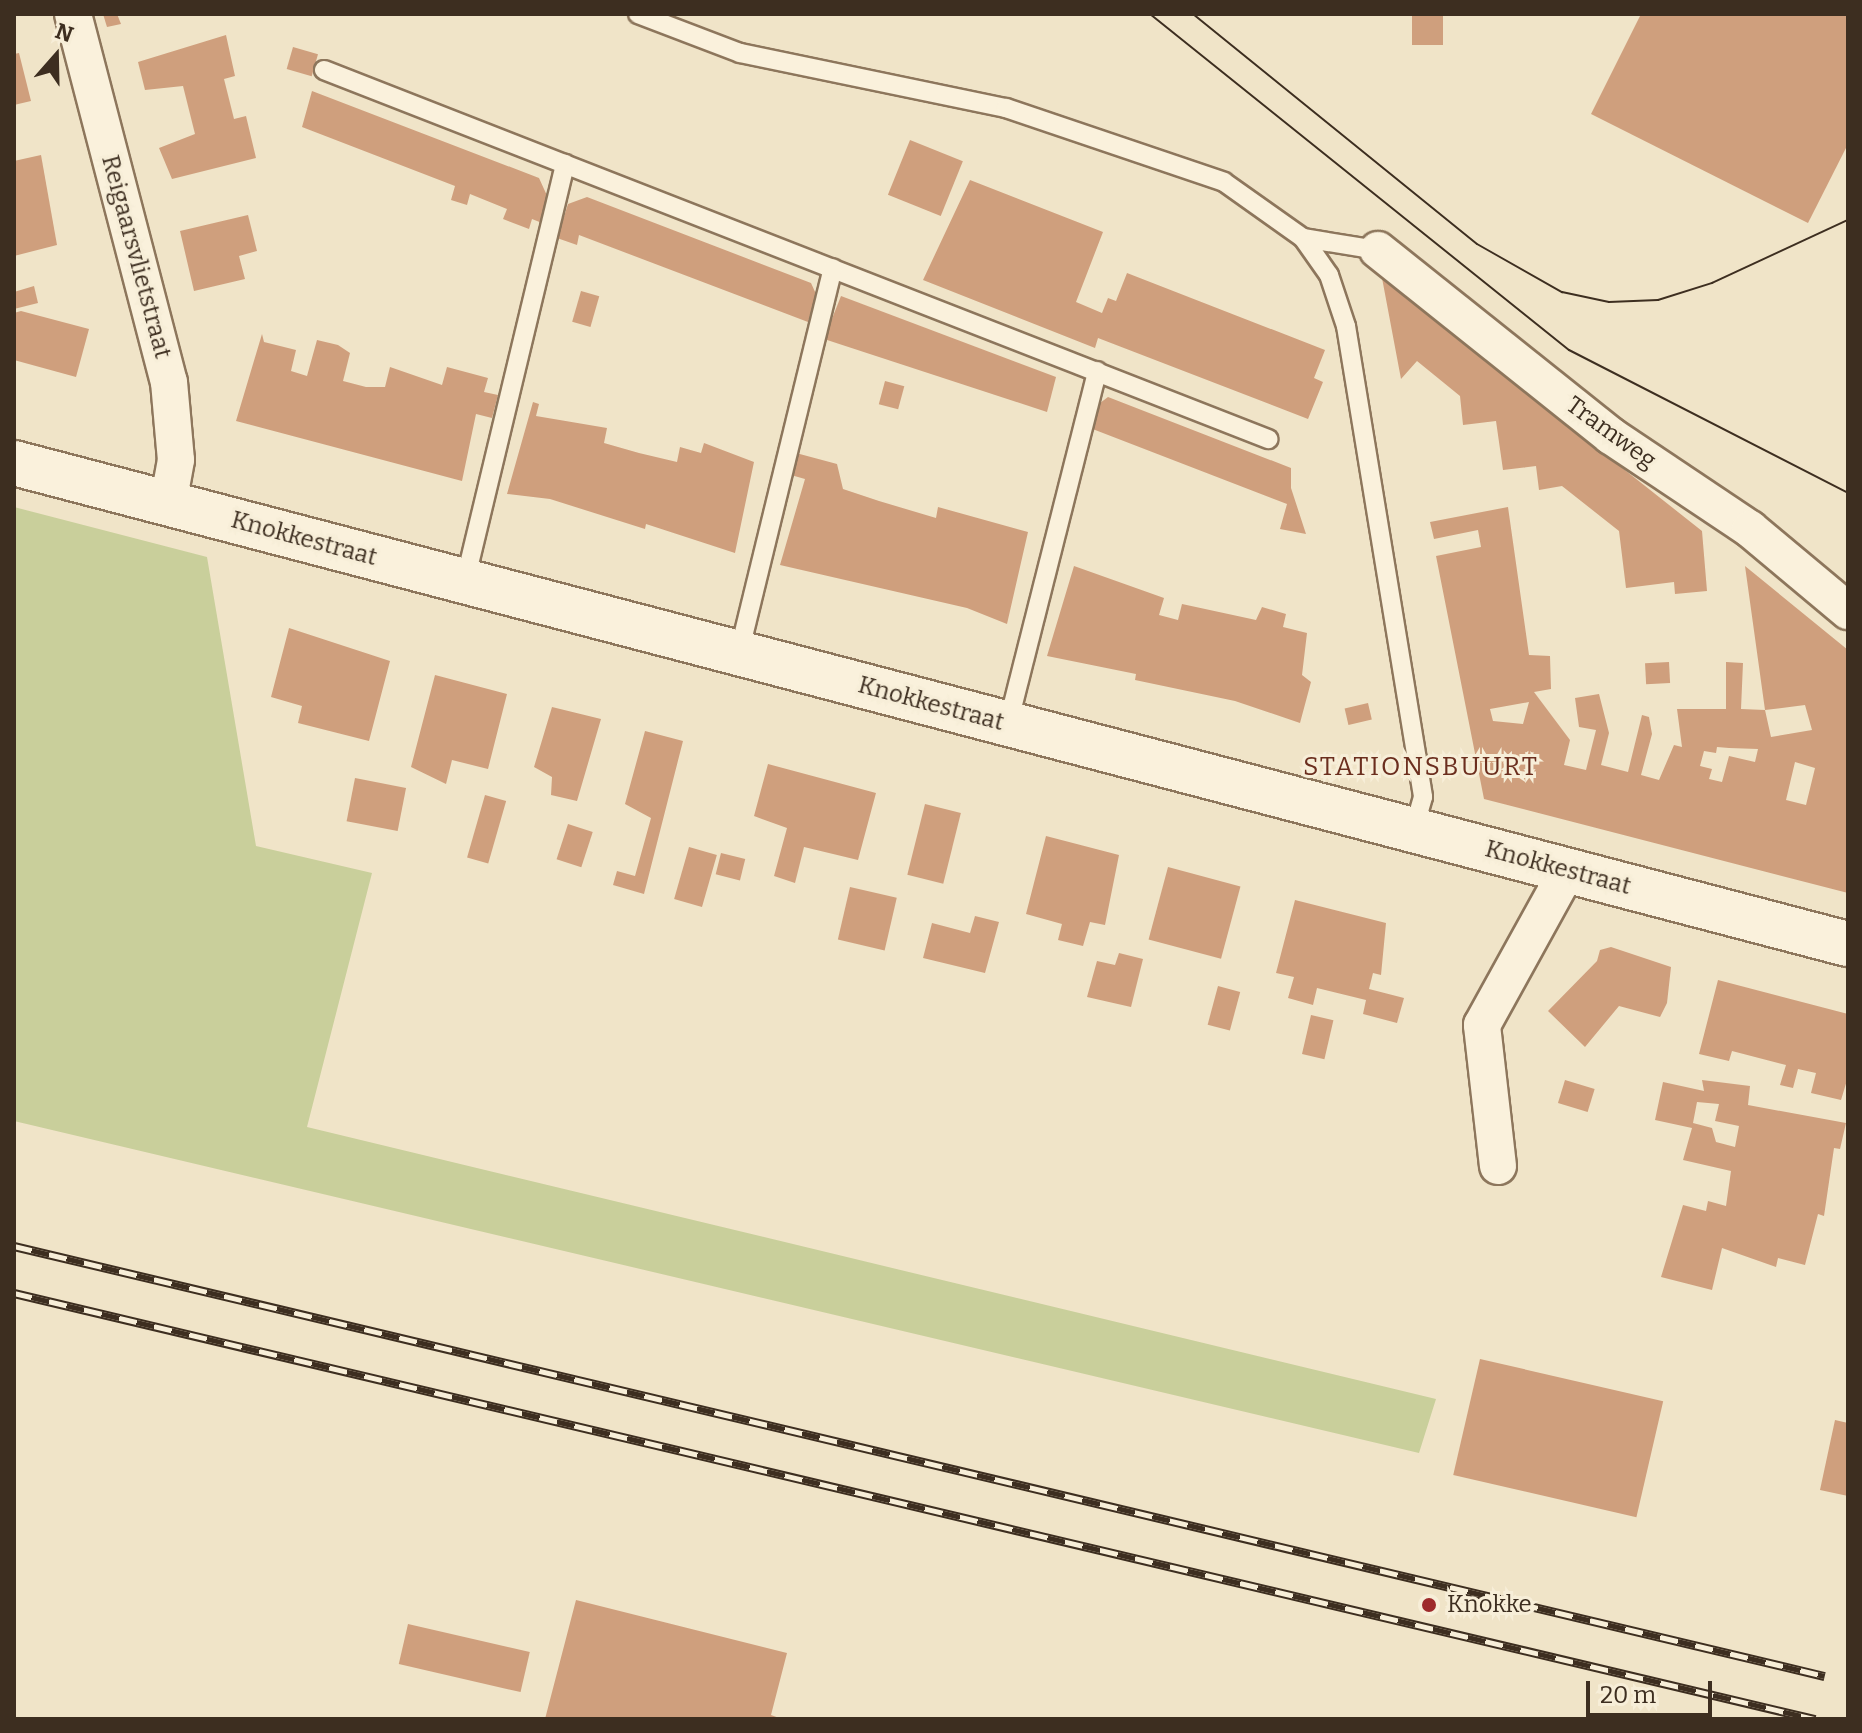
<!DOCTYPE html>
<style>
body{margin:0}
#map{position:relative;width:1862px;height:1733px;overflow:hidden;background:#f0e4c8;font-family:Bitter,serif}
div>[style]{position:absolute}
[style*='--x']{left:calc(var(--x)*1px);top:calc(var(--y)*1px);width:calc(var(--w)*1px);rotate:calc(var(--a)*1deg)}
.green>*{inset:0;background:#c9cf9b}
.building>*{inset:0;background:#cf9f7d;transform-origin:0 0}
.roads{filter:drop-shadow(2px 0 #8d765c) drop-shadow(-2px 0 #8d765c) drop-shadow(0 2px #8d765c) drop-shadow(0 -2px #8d765c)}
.service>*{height:18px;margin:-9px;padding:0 9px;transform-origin:9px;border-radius:9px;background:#faf1dc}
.minor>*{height:36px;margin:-18px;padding:0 18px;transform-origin:18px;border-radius:18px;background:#faf1dc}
.tertiary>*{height:44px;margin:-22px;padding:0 22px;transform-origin:22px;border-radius:22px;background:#faf1dc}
.tram>*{height:2px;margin:-1px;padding:0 1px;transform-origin:1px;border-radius:1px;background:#3d2e20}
.rail>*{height:9px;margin-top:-4.5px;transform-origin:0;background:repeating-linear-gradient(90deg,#f7eed8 0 18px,#3d2e20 0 36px);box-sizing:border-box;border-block:2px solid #3d2e20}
.dots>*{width:22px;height:22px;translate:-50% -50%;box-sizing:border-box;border:4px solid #f7eed8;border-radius:50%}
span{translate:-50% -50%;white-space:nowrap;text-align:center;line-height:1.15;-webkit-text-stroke:6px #f7eed8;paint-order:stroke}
.street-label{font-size:24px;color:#3d2e20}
.poi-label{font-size:24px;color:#3d2e20}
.left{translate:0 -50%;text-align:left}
.neighbourhood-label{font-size:26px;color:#6b2e1e;letter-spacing:2px}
.frame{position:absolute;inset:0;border:16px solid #3d2e20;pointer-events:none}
.north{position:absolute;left:16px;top:16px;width:80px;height:80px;-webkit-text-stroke:6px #f7eed8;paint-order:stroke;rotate:20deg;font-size:22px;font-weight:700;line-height:32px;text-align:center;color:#3d2e20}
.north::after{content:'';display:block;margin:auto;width:28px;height:36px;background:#3d2e20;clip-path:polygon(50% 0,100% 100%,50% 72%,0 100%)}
.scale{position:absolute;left:1586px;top:1681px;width:126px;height:36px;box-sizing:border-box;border:4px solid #3d2e20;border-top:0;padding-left:10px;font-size:24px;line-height:28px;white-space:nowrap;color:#3d2e20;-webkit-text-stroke:6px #f7eed8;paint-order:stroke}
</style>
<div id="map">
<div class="green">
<i style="clip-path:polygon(14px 507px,207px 557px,256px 846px,372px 873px,307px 1127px,1436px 1399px,1419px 1453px,14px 1121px)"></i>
</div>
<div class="building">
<i style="clip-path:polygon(103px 14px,117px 14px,121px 24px,107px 27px)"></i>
<i style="left:1412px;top:14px;width:31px;height:31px"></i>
<i style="clip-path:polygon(1641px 14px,1848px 14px,1848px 144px,1808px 223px,1591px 114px)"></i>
<i style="clip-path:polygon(226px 35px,235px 76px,224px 79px,234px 119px,246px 116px,256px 158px,172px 179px,159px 148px,195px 134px,183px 86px,145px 90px,138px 62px)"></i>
<i style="left:293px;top:47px;width:26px;height:23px;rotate:16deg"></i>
<i style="clip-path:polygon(19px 53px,31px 101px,14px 105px,14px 54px)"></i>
<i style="clip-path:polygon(312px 91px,539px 178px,549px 200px,542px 223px,532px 219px,529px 229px,503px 219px,507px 209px,470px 194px,467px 205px,451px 200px,455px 186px,302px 127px)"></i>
<i style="left:910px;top:140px;width:57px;height:59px;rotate:22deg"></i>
<i style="clip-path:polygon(41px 155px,57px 245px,14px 256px,14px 161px)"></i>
<i style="clip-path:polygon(970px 180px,1103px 232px,1076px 302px,1102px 313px,1108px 298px,1116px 301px,1127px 273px,1325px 350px,1314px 378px,1323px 382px,1308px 419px,1098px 338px,1095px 348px,923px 280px)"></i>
<i style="clip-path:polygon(587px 197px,811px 283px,816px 294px,808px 322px,579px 235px,577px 245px,557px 238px,568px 204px)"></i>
<i style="clip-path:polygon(248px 215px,257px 251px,239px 256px,245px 279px,194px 291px,180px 231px)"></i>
<i style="clip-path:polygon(1382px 278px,1702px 531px,1707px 591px,1675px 594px,1674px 582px,1626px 588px,1619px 531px,1562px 486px,1539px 490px,1536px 466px,1503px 470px,1496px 421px,1463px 425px,1460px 396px,1417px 361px,1401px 379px)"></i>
<i style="clip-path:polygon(34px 286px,38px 303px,14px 309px,14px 292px)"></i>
<i style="left:581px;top:291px;width:19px;height:32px;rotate:16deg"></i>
<i style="clip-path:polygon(841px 296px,1056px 377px,1047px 412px,824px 339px)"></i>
<i style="clip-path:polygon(21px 311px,89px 329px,76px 377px,14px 360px,14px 313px)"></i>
<i style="clip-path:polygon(262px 334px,264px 342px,296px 350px,291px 371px,307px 376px,317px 340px,338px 345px,350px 353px,343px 381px,366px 387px,385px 387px,390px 367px,442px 385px,447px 367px,488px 378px,484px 392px,498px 395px,492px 418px,476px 414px,462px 481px,236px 421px)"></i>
<i style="left:885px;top:381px;width:20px;height:24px;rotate:15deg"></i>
<i style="clip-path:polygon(1108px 397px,1291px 468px,1291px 488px,1306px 534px,1280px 529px,1287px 504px,1090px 428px,1096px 406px)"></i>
<i style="clip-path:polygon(533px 402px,539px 404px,536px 416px,607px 428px,604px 443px,639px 453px,677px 462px,680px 447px,701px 453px,704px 443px,754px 462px,735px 553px,646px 524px,645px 529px,550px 499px,507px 494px)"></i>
<i style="clip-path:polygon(796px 453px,837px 464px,843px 489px,879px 501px,936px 518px,938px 507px,1028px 532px,1007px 624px,967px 608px,780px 565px,805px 479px,791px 475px)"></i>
<i style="clip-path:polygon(evenodd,1508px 507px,1529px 655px,1550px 656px,1551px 689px,1534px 692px,1570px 740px,1564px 765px,1586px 770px,1596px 730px,1579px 727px,1575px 698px,1599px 694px,1609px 733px,1601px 765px,1628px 772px,1642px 715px,1649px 717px,1652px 734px,1641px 775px,1659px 780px,1674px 745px,1682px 747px,1677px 709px,1726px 709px,1726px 662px,1743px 663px,1741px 709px,1765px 710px,1745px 566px,1848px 650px,1848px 893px,1484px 799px,1436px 556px,1481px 547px,1478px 530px,1434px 539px,1430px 522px,1508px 507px,1529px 702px,1523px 724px,1493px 721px,1490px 709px,1529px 702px,1508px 507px,1805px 705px,1812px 730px,1771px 737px,1765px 710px,1805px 705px,1508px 507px,1717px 747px,1729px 748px,1758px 749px,1755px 762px,1729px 756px,1722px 782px,1709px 779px,1712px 769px,1700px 766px,1704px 751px,1716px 753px,1717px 747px,1508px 507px,1795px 762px,1815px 768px,1806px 805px,1786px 800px,1795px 762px)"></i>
<i style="clip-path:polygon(1074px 566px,1164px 598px,1159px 615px,1178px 620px,1182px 604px,1256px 620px,1262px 607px,1286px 614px,1283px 627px,1307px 633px,1302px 675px,1311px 682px,1300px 723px,1235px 701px,1135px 680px,1136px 674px,1047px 656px)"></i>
<i style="clip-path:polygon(289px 628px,390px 661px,369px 741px,298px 723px,302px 706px,271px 697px)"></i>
<i style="left:1669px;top:662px;width:21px;height:24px;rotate:87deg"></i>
<i style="clip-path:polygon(435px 675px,507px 694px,488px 769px,452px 760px,446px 784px,411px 767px)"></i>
<i style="left:1368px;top:703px;width:17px;height:24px;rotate:77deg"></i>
<i style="clip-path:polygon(552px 707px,601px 719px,577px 801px,551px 795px,552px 777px,534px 767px)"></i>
<i style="clip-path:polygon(645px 731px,683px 741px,644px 894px,613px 885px,617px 871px,635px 876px,651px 818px,625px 804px)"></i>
<i style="clip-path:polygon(768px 764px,876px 793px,858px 860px,804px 847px,795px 883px,774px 876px,787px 828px,754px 816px)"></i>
<i style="left:355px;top:778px;width:52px;height:44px;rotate:11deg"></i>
<i style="left:485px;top:795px;width:22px;height:65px;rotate:16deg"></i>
<i style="left:925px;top:804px;width:37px;height:73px;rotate:14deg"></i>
<i style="left:568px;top:824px;width:26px;height:37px;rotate:18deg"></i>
<i style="clip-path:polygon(1046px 836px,1119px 855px,1105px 925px,1090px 922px,1083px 946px,1058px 940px,1062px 924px,1026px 914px)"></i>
<i style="left:689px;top:847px;width:29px;height:54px;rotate:16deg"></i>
<i style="left:721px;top:853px;width:25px;height:22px;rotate:14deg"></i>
<i style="left:1168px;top:867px;width:75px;height:75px;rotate:15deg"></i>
<i style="left:850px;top:887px;width:48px;height:54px;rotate:13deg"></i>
<i style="clip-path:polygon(1295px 900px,1386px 923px,1381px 975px,1373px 973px,1369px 989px,1404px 998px,1397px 1023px,1363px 1014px,1366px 1000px,1317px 988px,1313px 1005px,1288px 998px,1294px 977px,1276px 973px)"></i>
<i style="clip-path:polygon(975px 916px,999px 922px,985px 973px,923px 958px,932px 923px,970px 933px)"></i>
<i style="clip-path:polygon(1611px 947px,1671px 967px,1667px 1003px,1660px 1017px,1619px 1006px,1585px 1047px,1548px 1011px,1597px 961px,1600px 950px)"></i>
<i style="clip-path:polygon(1119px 953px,1143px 959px,1131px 1007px,1087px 997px,1097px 961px,1115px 965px)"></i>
<i style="clip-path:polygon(1718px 980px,1848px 1014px,1848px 1077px,1841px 1100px,1811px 1093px,1816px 1073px,1798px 1069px,1793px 1088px,1780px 1085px,1786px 1065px,1732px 1051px,1729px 1061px,1699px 1054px)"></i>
<i style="left:1218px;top:986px;width:23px;height:40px;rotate:15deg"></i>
<i style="left:1311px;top:1015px;width:23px;height:40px;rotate:13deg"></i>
<i style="left:1565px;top:1080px;width:31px;height:24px;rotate:17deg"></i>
<i style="clip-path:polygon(evenodd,1702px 1080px,1750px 1086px,1748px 1105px,1846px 1123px,1840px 1149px,1834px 1148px,1824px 1216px,1818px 1214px,1805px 1265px,1778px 1258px,1776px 1267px,1722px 1248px,1712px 1290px,1661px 1277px,1683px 1205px,1706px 1211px,1708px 1201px,1726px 1206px,1731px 1171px,1683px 1160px,1692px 1128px,1655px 1120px,1663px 1082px,1704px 1091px,1702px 1080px,1697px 1102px,1719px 1104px,1715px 1121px,1739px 1126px,1735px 1147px,1716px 1142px,1712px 1128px,1693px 1123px,1697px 1102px)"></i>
<i style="left:1480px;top:1359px;width:188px;height:119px;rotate:13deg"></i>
<i style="clip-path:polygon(1835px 1420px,1848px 1423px,1848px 1496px,1820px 1490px)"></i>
<i style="clip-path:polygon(576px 1600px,787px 1653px,771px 1715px,782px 1719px,545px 1719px)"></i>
<i style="left:408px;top:1624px;width:125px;height:41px;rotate:13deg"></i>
</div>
<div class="roads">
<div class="service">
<i style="--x:638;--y:14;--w:109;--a:20.9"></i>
<i style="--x:740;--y:53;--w:272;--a:11.7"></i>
<i style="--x:1006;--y:108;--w:230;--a:18.7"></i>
<i style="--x:1224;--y:182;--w:97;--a:35.3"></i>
<i style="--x:1303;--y:238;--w:45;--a:54.9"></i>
<i style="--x:1329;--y:275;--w:54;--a:71.6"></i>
<i style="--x:1346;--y:326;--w:477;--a:80.7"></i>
<i style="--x:1423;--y:797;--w:33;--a:106"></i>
<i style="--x:324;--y:70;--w:1014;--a:21.35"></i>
<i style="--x:1303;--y:238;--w:76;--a:9.1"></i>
<i style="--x:465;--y:581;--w:429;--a:-76.5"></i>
<i style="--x:739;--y:653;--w:396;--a:-76.3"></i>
<i style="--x:1008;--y:724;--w:364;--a:-75.8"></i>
</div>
<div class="minor">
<i style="--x:73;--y:14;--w:380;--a:75.4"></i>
<i style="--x:169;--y:382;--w:78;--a:84.9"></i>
<i style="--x:176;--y:460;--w:45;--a:100.3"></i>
<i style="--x:1378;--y:250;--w:298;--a:38.6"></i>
<i style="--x:1611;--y:436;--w:167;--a:33.8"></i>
<i style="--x:1750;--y:529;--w:128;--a:39.9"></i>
<i style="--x:1498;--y:1166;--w:142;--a:-96.5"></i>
<i style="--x:1482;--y:1025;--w:176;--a:-61.1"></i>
</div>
<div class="tertiary">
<i style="--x:14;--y:463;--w:1896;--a:14.7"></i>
</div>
</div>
<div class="tram">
<i style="--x:1150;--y:14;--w:537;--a:38.73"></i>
<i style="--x:1569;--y:350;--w:314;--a:27.1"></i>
<i style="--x:1193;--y:14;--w:365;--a:39"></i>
<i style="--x:1477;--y:244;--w:98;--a:29.5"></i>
<i style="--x:1562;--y:292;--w:48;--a:12"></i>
<i style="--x:1609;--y:302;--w:49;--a:-2.3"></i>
<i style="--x:1658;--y:300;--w:57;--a:-17.5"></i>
<i style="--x:1712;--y:283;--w:150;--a:-24.9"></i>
</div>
<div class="rail">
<i style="--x:14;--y:1246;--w:1861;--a:13.36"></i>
<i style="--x:14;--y:1293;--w:1851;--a:13.31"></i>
</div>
<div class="dots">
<i style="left:1429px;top:1605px;background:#9e2a2b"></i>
</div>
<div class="street-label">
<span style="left:136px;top:257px;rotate:75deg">Reigaarsvlietstraat</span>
<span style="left:1611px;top:433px;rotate:36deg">Tramweg</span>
<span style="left:304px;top:539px;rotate:15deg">Knokkestraat</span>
<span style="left:931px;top:704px;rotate:15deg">Knokkestraat</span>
<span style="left:1558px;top:868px;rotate:15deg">Knokkestraat</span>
</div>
<div class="poi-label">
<span class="left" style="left:1447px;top:1605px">Knokke</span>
</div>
<div class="neighbourhood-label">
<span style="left:1421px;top:767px">STATIONSBUURT</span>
</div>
<div class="frame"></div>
<div class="north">N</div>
<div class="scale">20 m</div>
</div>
